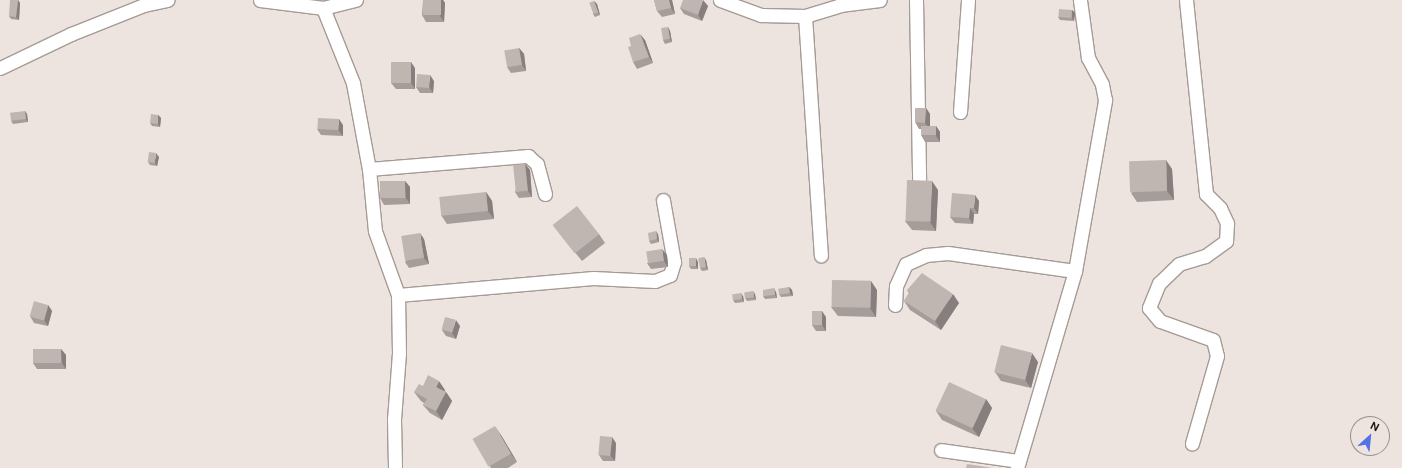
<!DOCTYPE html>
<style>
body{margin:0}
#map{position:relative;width:1402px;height:468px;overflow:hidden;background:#ede4e0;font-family:"DM Sans",sans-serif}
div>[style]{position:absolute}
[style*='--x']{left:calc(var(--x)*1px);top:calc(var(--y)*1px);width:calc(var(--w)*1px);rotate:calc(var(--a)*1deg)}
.roads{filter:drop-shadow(1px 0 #a49b97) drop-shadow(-1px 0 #a49b97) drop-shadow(0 1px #a49b97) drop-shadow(0 -1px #a49b97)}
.minor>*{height:13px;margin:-6.5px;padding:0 6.5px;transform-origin:6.5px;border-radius:6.5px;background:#fff}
.wall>*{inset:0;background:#a49d99}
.shaded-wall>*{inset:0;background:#867f7d}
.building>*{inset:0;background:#bfb6b2;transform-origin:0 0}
span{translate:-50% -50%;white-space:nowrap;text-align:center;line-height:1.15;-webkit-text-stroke:4px #ede4e0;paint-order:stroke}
.north{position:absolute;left:1350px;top:416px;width:40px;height:40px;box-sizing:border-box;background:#ede4e0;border:1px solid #97918e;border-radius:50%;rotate:27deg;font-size:11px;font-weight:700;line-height:16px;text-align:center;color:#171412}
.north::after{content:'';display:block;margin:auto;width:14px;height:18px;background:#5571e6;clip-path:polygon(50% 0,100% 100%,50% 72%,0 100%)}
</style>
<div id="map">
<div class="roads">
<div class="minor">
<i style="--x:260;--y:0;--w:64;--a:7.2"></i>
<i style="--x:323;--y:8;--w:34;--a:-14"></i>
<i style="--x:720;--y:0;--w:44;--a:20.1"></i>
<i style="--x:761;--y:15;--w:44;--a:1.3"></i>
<i style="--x:805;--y:16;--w:37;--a:-17"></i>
<i style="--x:840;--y:5;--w:40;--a:-7.1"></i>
<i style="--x:916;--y:0;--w:179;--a:89"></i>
<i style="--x:1186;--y:0;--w:195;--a:84.1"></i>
<i style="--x:1206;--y:194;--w:20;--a:45"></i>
<i style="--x:1220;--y:208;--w:17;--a:65"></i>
<i style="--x:1227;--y:223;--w:18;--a:93"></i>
<i style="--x:1226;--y:241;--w:26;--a:144"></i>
<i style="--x:1205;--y:256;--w:27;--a:163"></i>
<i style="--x:1179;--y:264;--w:28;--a:136"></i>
<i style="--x:1159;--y:283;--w:27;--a:112"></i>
<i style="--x:1149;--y:308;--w:17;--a:50"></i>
<i style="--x:1160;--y:321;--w:56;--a:19.7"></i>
<i style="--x:1213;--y:340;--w:16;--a:76"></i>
<i style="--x:1217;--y:356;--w:91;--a:106"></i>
<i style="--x:323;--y:8;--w:81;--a:68.2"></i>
<i style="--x:353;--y:83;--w:87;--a:79.5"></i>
<i style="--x:369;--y:169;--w:62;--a:84.5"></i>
<i style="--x:375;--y:231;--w:68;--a:70.2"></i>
<i style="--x:398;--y:295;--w:58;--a:89"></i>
<i style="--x:399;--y:353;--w:66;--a:94.3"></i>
<i style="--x:394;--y:419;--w:49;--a:88.8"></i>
<i style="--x:805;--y:16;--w:240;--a:86.2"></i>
<i style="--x:0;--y:68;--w:79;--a:-25.6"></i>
<i style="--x:71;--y:34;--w:79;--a:-21.7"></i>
<i style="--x:144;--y:5;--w:24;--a:-12"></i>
<i style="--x:960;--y:112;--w:112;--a:-85.9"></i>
<i style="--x:369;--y:169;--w:160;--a:-4.7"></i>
<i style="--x:528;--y:156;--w:12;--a:42"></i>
<i style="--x:537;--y:164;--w:31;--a:75"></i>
<i style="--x:398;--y:295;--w:196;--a:-5"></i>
<i style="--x:593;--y:278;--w:62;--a:2.8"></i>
<i style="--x:655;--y:281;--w:16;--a:-22"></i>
<i style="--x:670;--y:275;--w:14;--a:-73"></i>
<i style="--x:674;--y:262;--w:63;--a:-100.1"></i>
<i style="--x:895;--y:305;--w:19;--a:-87"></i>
<i style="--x:896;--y:286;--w:24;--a:-66"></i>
<i style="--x:906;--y:264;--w:22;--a:-24"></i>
<i style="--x:926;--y:255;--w:22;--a:-5"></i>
<i style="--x:948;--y:253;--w:128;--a:8.1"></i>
<i style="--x:941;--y:450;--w:78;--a:8.1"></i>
<i style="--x:1017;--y:468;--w:205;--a:-73.6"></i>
<i style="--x:1075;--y:271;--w:174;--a:-80"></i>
<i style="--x:1105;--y:100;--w:16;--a:-101"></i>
<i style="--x:1102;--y:84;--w:30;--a:-118"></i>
<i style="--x:1088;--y:58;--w:59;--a:-97.9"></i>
</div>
</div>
<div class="wall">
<i style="clip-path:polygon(18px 0,20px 3px,19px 20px,11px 19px,9px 16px)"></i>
<i style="clip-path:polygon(423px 0,443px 0,445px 3px,444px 22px,426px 22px,422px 15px)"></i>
<i style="clip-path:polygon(654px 0,672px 0,675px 14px,662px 17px,657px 11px)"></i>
<i style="clip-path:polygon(594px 1px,597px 4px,600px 15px,595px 17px,593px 14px)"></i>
<i style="clip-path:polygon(708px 6px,702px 21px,684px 14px,680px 8px)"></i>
<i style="clip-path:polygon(1072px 10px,1075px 13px,1074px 21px,1060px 20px,1058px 17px)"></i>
<i style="clip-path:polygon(668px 27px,670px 31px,672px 42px,665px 44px,663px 40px)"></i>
<i style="clip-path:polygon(645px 40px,653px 63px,637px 69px,633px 62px)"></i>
<i style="clip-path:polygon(519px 48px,524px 54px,526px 71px,511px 73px,507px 67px)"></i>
<i style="clip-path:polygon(415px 68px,415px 89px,396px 89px,391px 83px)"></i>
<i style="clip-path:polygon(434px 81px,433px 93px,420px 93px,416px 87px)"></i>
<i style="clip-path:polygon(926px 108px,930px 114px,930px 126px,936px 126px,940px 132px,940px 142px,925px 142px,921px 135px,921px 129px,919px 129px,915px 122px)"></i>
<i style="clip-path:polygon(25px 111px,27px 114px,28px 122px,13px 124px,11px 121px)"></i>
<i style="clip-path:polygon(158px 115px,161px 118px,160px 127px,152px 126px,150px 123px)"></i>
<i style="clip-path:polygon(343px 125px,343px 136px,321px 135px,317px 129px)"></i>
<i style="clip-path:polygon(159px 157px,157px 166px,150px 165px,148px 162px)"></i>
<i style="clip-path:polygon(525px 164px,530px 170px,532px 197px,519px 198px,515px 192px)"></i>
<i style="clip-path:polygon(1172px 169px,1174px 200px,1137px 202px,1131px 193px)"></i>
<i style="clip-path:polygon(405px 181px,410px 187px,410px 204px,384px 205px,380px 198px)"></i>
<i style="clip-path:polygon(938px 190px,936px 231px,912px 230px,905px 221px)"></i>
<i style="clip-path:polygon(486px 192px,492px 201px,494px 219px,447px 224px,441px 215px)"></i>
<i style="clip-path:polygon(979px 201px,978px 214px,974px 214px,973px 224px,955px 223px,950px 217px)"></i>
<i style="clip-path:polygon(553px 225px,599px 234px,605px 243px,582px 261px,560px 234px)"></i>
<i style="clip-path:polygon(658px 234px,659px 242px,651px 244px,649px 241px)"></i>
<i style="clip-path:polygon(424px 239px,429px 264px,409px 268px,405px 262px)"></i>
<i style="clip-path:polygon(667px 255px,668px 267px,651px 269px,647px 263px)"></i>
<i style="clip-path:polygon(706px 260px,708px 270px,702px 271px,700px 268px)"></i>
<i style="clip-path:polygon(698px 262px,698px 269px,691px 269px,689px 266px)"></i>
<i style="clip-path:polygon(789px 287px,792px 290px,793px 296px,781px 297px,779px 294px)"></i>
<i style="clip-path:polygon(877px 290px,876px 317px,838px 316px,831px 307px)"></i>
<i style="clip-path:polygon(907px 290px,959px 303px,941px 330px,910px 310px,904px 301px,909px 293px)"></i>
<i style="clip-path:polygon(776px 292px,777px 298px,765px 299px,763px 296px)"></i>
<i style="clip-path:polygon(755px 294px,756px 300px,747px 301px,745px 298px)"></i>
<i style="clip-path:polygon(743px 296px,744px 302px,735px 303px,733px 300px)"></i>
<i style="clip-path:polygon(48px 305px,52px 311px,48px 326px,34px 323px,30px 316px)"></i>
<i style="clip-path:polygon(826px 317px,826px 331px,816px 331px,812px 325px)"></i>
<i style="clip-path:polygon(460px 326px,456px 339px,446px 336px,442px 330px)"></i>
<i style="clip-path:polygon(61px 349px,66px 355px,66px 369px,37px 369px,33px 363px)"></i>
<i style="clip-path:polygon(1038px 362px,1031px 388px,1001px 381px,995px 372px)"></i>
<i style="clip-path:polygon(423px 386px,445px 390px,445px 391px,446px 392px,452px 401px,442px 420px,430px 413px,423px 405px,424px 403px,421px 401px,414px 392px)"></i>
<i style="clip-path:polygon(986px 399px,992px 408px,979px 437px,942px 420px,936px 411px)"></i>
<i style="clip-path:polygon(501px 435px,517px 462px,508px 468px,491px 468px,473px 439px)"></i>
<i style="clip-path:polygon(616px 443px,615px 461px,603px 461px,599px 455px)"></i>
</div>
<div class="shaded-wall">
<i style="clip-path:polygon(18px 0,20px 3px,19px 20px,16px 17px)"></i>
<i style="clip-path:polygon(441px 0,443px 0,445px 3px,444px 22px,440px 16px)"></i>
<i style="clip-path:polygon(669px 0,672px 0,675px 14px,671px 8px)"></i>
<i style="clip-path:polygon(703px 0,708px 6px,702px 21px,698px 15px)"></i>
<i style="clip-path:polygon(594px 1px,597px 4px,600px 15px,598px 12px)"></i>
<i style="clip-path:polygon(1072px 10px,1075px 13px,1074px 21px,1072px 18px)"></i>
<i style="clip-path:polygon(668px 27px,670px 31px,672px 42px,670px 39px)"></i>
<i style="clip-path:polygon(640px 34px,645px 40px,653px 63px,649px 57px)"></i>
<i style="clip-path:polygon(519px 48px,524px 54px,526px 71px,522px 65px)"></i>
<i style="clip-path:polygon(411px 62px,415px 68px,415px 89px,411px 83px)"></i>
<i style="clip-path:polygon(430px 75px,434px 81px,433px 93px,429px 87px)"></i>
<i style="clip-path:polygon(926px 108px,930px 114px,930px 129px,925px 123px)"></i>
<i style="clip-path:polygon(25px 111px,27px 114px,28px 122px,26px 119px)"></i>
<i style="clip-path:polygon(158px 115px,161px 118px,160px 127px,158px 124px)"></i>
<i style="clip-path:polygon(339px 119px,343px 125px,343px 136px,338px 130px)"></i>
<i style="clip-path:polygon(936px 126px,940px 132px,940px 142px,936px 136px)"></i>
<i style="clip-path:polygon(156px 153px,159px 157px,157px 166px,155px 163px)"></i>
<i style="clip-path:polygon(1166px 160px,1172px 169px,1174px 200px,1167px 191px)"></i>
<i style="clip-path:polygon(525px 164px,530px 170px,532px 197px,528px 191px)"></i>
<i style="clip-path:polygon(405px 181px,410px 187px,410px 204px,406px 198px)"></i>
<i style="clip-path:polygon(932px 181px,938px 190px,936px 231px,930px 222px)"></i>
<i style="clip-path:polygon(486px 192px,492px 201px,494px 219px,488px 211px)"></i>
<i style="clip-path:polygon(975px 195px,979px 201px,978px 214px,974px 208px)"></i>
<i style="clip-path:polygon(970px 208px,974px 214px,973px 224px,969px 218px)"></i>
<i style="clip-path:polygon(656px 231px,658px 234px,659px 242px,657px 239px)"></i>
<i style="clip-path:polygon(420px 233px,424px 239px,429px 264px,424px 258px)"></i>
<i style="clip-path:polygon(662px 249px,667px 255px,668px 267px,664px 261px)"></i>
<i style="clip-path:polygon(704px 257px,706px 260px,708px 270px,706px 267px)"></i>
<i style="clip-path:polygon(696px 258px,698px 262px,698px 269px,696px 266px)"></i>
<i style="clip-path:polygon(871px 281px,877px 290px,876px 317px,870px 308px)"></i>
<i style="clip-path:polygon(789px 287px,792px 290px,793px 296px,790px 293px)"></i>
<i style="clip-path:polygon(774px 288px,776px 292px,777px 298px,775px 295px)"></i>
<i style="clip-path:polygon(753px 291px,755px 294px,756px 300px,754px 297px)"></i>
<i style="clip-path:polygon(741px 293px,743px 296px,744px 302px,742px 299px)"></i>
<i style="clip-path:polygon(953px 294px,959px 303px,941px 330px,935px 321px)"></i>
<i style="clip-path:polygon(48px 305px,52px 311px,48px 326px,44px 320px)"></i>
<i style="clip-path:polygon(822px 311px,826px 317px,826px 331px,822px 325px)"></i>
<i style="clip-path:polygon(456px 320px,460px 326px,456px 339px,452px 333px)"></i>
<i style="clip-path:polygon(61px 349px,66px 355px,66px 369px,62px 363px)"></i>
<i style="clip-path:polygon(1032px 353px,1038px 362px,1031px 388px,1025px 380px)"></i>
<i style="clip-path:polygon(439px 381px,445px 390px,442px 396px,436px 387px)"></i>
<i style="clip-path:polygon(446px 392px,452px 401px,442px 420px,436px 411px)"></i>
<i style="clip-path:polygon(986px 399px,992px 408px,979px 437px,972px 428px)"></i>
<i style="clip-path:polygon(495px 426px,501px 435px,517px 462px,511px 454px)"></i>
<i style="clip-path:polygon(612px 437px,616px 443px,615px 461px,610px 455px)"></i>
</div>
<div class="building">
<i style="clip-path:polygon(10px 0,18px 0,16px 17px,9px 16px)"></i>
<i style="left:423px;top:0;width:18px;height:15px"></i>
<i style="clip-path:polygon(654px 0,669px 0,671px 8px,657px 11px)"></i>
<i style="clip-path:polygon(683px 0,703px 0,698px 15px,680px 8px)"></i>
<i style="left:594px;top:1px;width:12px;height:5px;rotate:70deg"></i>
<i style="left:1059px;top:9px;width:13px;height:8px;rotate:4deg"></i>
<i style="left:668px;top:27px;width:12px;height:7px;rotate:81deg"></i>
<i style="clip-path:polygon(640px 34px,649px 57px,633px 62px,628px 47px,631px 46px,629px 38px)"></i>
<i style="left:519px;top:48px;width:17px;height:15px;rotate:80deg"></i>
<i style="left:391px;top:62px;width:20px;height:21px"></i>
<i style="left:417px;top:74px;width:13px;height:13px;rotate:4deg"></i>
<i style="clip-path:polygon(915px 108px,926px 108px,925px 123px,915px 122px)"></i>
<i style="left:25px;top:111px;width:8px;height:15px;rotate:83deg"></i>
<i style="clip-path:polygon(151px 114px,158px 115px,158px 124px,150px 123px)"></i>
<i style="left:318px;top:118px;width:21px;height:11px;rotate:3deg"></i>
<i style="left:921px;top:126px;width:15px;height:9px"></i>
<i style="left:149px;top:152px;width:7px;height:10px;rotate:8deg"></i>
<i style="left:1166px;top:160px;width:31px;height:37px;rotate:88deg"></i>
<i style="left:525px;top:164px;width:27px;height:12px;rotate:84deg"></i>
<i style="left:907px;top:180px;width:25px;height:41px;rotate:2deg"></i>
<i style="left:380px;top:181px;width:25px;height:17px"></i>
<i style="left:486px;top:192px;width:19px;height:47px;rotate:84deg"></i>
<i style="clip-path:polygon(952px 193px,975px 195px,974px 208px,970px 208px,969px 218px,950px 217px)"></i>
<i style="left:577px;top:206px;width:36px;height:31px;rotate:52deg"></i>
<i style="clip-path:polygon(656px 231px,657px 239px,649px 241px,648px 233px)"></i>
<i style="left:420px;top:233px;width:25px;height:19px;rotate:81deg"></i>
<i style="left:662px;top:249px;width:12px;height:16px;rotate:81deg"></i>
<i style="left:704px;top:257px;width:10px;height:6px;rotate:79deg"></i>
<i style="left:696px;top:258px;width:8px;height:7px;rotate:90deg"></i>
<i style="clip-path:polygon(922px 273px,953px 294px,935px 321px,904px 301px,910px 292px,907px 290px)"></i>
<i style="left:832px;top:280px;width:39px;height:27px;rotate:1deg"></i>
<i style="left:789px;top:287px;width:6px;height:11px;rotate:81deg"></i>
<i style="clip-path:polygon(774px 288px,775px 295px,763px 296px,763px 290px)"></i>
<i style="left:753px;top:291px;width:6px;height:9px;rotate:81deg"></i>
<i style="left:741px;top:293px;width:6px;height:9px;rotate:81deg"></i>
<i style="left:34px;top:301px;width:15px;height:16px;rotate:16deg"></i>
<i style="left:812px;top:311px;width:10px;height:14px"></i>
<i style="left:445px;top:317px;width:11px;height:13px;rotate:15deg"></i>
<i style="left:1001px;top:345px;width:32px;height:28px;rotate:14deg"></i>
<i style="left:33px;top:349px;width:28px;height:14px"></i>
<i style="clip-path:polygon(428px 375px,439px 381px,436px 387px,446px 392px,436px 411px,423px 405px,427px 399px,414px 392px,419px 384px,423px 386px)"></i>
<i style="left:949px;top:382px;width:41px;height:32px;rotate:25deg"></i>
<i style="left:495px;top:426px;width:32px;height:26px;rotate:60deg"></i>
<i style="left:600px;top:436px;width:12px;height:19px;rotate:5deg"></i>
<i style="clip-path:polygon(967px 464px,993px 468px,966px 468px)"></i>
</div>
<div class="north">N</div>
</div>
